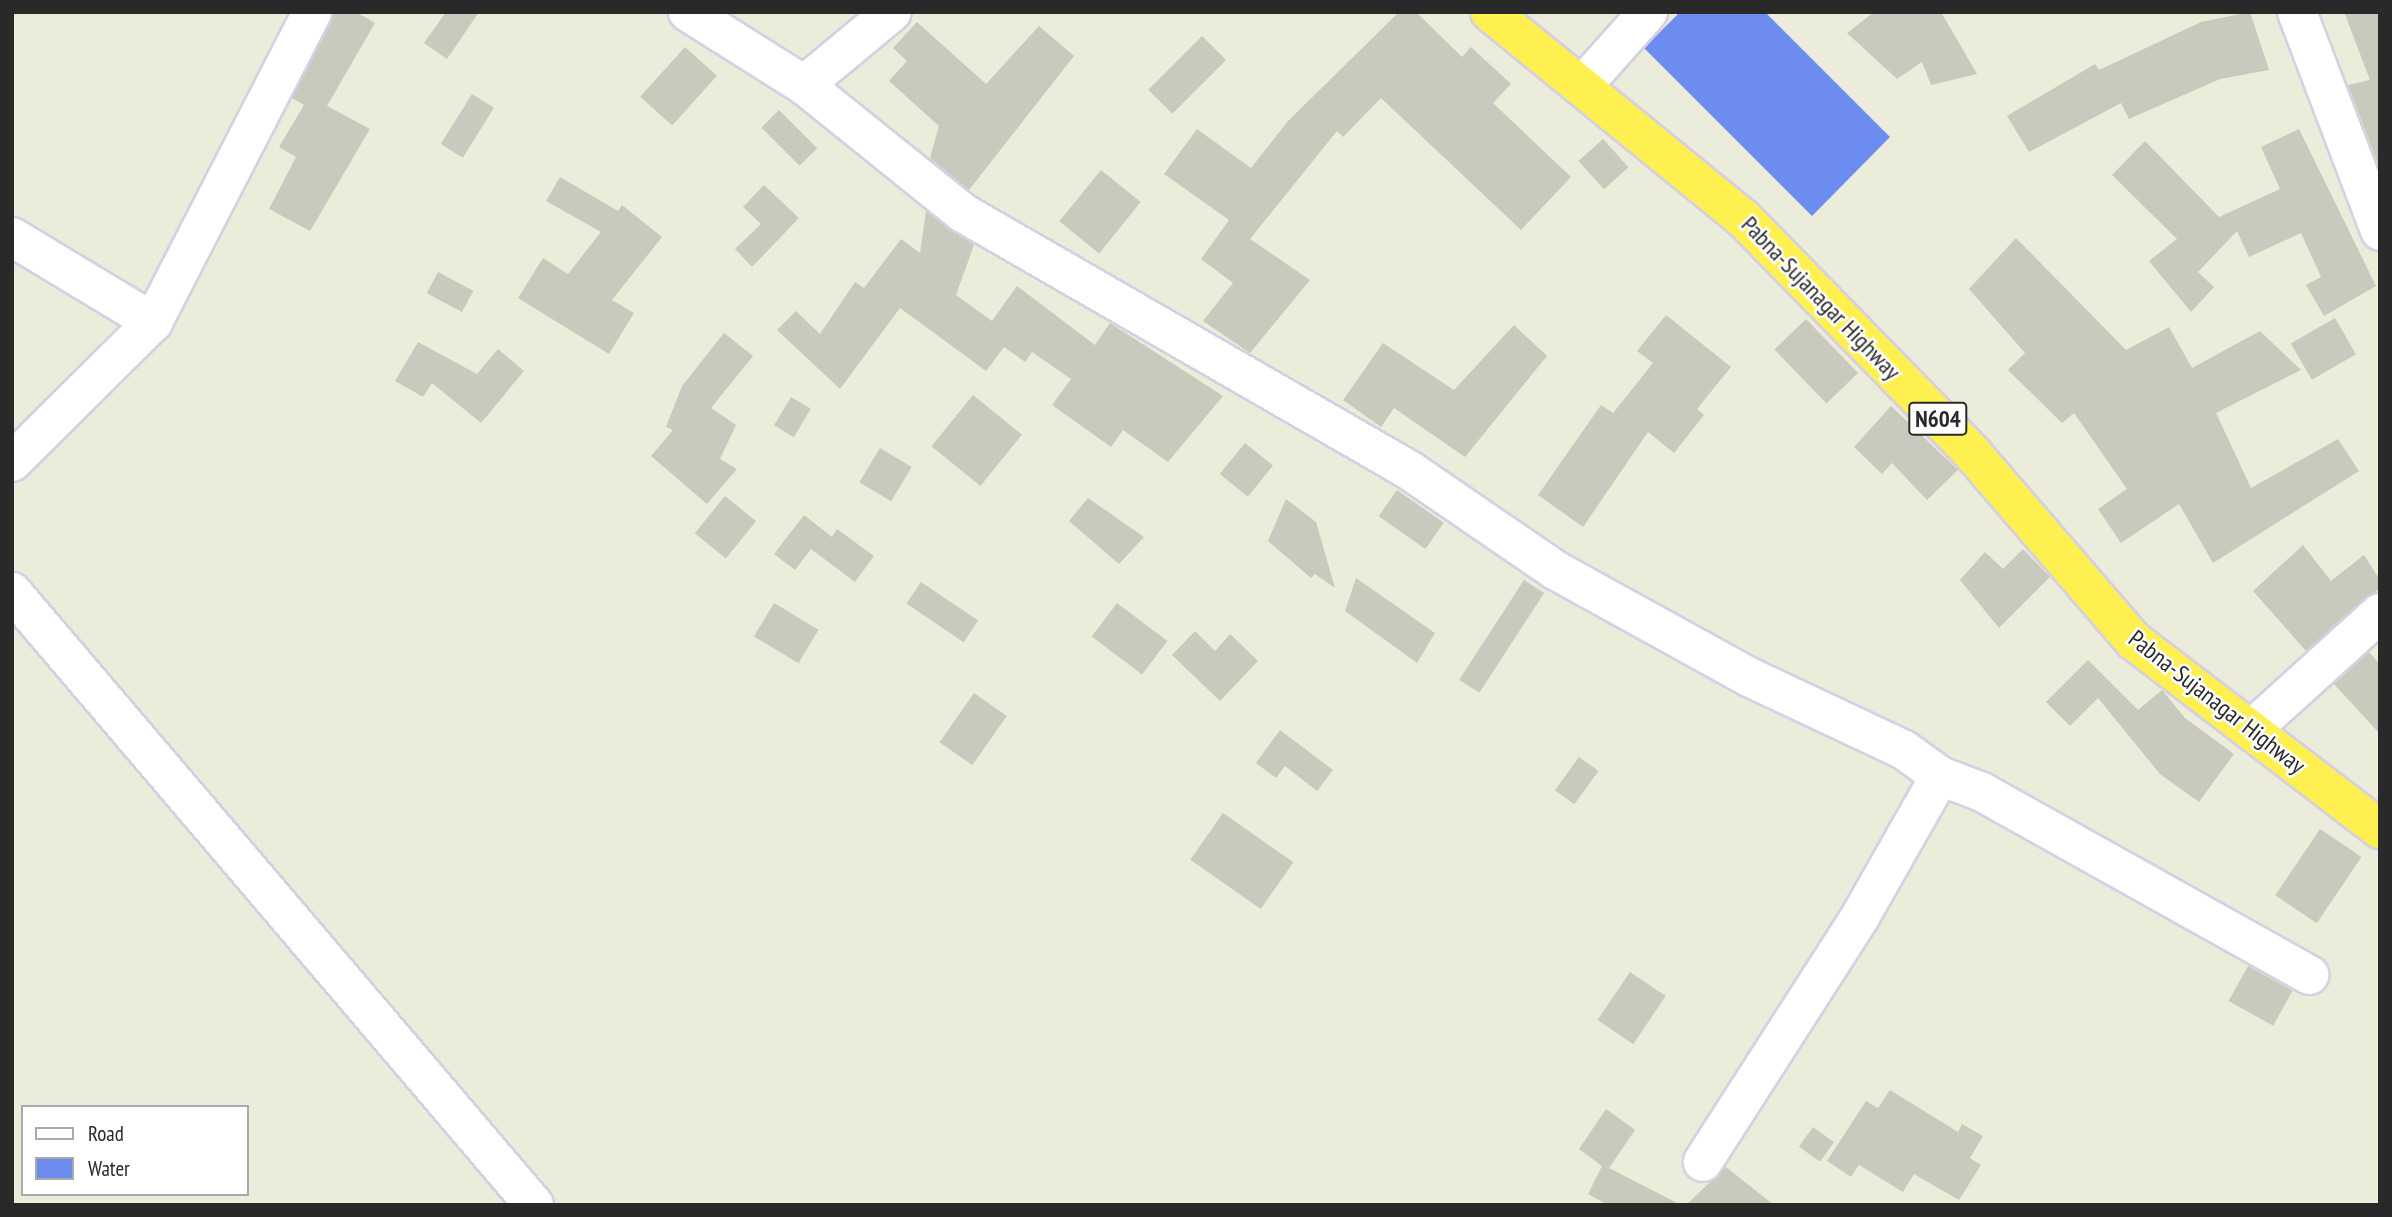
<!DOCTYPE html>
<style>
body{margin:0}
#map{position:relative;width:2392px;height:1217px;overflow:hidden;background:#ebecda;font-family:"PT Sans Narrow",sans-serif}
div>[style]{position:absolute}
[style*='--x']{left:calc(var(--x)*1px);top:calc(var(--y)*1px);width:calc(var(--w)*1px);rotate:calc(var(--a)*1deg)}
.water>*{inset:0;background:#6c8def}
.building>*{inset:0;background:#c9cabd;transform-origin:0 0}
.roads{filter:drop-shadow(2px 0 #d5d0e2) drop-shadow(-2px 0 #d5d0e2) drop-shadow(0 2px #d5d0e2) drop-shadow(0 -2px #d5d0e2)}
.minor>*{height:38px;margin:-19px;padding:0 19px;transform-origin:19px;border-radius:19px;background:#fff}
.highway>*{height:38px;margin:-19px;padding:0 19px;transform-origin:19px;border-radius:19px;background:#fff052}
span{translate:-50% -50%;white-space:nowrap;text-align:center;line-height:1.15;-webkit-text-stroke:5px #fff;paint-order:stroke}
.shield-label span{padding:2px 5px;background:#fff;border:2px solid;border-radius:5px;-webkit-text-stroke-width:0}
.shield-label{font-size:23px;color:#292929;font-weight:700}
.street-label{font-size:24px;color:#292929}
.frame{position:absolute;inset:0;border:14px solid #292929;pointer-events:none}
.legend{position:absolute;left:21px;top:1105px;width:228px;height:91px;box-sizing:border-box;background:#fff;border:2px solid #a9a9a9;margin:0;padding:9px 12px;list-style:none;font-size:21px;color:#292929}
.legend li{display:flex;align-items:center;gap:14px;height:35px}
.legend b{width:35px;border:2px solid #a9a9a9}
</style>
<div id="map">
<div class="water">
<i style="clip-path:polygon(1680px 12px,1765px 12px,1890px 137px,1812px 216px,1644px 48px)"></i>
</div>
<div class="building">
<i style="clip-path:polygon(356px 12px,375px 23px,327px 106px,370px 129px,310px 231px,269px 209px,296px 157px,279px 147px,304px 105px,292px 98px,333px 14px)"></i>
<i style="clip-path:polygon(446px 12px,479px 12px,447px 59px,424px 43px)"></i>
<i style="clip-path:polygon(1399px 12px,1416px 12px,1462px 57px,1471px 47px,1511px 84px,1493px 103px,1571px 177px,1521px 230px,1381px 98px,1343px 137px,1337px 131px,1250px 239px,1310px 280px,1250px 353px,1203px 321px,1233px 283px,1201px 259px,1229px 220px,1164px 174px,1197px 129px,1251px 168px,1288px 121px)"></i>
<i style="clip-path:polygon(1874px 12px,1941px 12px,1977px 74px,1931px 85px,1922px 62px,1897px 79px,1847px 33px)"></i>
<i style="clip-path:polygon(2250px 12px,2269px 70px,2220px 79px,2129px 119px,2121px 103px,2029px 152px,2007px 116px,2095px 64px,2099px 70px,2201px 22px)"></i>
<i style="clip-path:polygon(2344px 12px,2380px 12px,2380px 169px,2348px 85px,2370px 80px)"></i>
<i style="clip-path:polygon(917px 22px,986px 84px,1039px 26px,1074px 56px,969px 190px,930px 158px,939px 126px,889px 81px,907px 61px,893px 48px)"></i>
<i style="left:1202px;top:36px;width:34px;height:76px;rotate:45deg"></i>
<i style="left:685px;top:47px;width:43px;height:67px;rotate:42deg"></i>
<i style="left:472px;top:94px;width:26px;height:59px;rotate:32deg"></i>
<i style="left:779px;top:110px;width:54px;height:25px;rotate:45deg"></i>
<i style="clip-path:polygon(2299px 129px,2376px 286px,2324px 316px,2306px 285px,2321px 277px,2301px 233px,2249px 257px,2237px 231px,2198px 272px,2214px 287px,2191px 312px,2149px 261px,2177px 239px,2112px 175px,2145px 141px,2219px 217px,2280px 189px,2261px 147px)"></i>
<i style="left:1603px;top:139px;width:38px;height:33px;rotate:48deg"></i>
<i style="left:1101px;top:170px;width:51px;height:66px;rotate:39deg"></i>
<i style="clip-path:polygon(560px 177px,618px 211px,622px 205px,662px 237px,612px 300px,634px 313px,609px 354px,518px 298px,543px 258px,568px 274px,601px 232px,546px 201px)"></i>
<i style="clip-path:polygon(764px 185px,799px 218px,752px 267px,735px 249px,761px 224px,743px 207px)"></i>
<i style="clip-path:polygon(926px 211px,974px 245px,956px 295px,992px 321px,1017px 286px,1095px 345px,1110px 323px,1223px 396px,1168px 462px,1123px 430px,1111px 447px,1052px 405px,1071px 379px,1032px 352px,1025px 362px,1004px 347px,986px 371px,900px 308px,840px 389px,777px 330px,796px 311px,820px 334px,855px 282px,864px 288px,901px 239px,920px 253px)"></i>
<i style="clip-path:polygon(2016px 238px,2126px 350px,2169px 327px,2192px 368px,2260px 331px,2301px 370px,2216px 413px,2251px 488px,2338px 439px,2359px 471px,2213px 563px,2179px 504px,2121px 543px,2098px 509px,2127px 489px,2074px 413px,2062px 423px,2008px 370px,2025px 353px,1969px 289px)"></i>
<i style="left:438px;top:272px;width:40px;height:24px;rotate:28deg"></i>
<i style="clip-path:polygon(1666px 315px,1731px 367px,1697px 409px,1704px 415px,1674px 453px,1648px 432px,1583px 527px,1538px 495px,1601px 405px,1613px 413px,1653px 363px,1637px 351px)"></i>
<i style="left:2335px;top:318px;width:42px;height:51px;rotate:60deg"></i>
<i style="left:1806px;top:319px;width:75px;height:44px;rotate:46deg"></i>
<i style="clip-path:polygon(1514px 325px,1547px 356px,1465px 457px,1394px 408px,1381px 427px,1343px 400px,1383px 343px,1454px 390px)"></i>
<i style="clip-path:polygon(724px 333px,753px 356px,711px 408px,736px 425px,720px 459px,737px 469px,707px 504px,651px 456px,673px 430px,666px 427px,682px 386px)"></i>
<i style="clip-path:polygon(418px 342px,477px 374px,498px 349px,524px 371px,481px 423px,432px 383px,423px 397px,395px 381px)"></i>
<i style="left:973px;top:395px;width:63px;height:66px;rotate:39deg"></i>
<i style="left:791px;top:397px;width:23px;height:33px;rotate:31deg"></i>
<i style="clip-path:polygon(1891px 406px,1958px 470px,1927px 500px,1892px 463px,1882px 474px,1854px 447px)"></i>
<i style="left:1245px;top:443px;width:36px;height:40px;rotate:39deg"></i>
<i style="left:880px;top:448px;width:37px;height:40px;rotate:31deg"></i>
<i style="left:1397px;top:490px;width:57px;height:32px;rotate:35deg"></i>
<i style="left:725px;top:496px;width:40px;height:48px;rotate:39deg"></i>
<i style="clip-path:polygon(1088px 498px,1144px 537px,1119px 564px,1069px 521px)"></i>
<i style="clip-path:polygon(1286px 499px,1316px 522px,1335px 588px,1315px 574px,1311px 578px,1268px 541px)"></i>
<i style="clip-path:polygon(804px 515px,832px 537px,837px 529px,874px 556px,855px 582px,811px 549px,795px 570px,774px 554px)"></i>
<i style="clip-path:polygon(2303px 545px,2331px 581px,2364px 555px,2380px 580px,2380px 588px,2306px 651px,2253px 591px)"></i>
<i style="clip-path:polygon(2023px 549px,2050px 577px,1999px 628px,1960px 580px,1985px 552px,2003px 569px)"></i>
<i style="clip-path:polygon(1356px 578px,1435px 633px,1417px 663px,1345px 611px)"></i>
<i style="left:1524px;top:580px;width:24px;height:119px;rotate:33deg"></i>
<i style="left:921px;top:582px;width:69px;height:26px;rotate:34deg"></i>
<i style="left:774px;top:603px;width:52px;height:39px;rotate:31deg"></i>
<i style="left:1117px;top:603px;width:63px;height:42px;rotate:37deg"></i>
<i style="clip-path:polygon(1195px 631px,1215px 651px,1230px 634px,1258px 661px,1220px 701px,1172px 655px)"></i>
<i style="clip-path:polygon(2369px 652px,2380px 664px,2380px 734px,2334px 684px)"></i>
<i style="clip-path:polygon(2088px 660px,2138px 710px,2162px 690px,2185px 718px,2234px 754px,2199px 802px,2160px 774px,2098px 698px,2070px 726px,2046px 702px)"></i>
<i style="left:974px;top:693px;width:40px;height:60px;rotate:35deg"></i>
<i style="clip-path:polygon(1280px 730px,1333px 770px,1317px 791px,1285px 766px,1276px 778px,1256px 763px)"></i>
<i style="left:1579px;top:757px;width:24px;height:41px;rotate:36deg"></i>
<i style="left:1223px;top:813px;width:86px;height:57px;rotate:35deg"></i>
<i style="left:2320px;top:829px;width:50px;height:80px;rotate:34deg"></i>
<i style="left:2248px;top:966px;width:51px;height:40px;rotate:29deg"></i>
<i style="left:1630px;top:972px;width:43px;height:58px;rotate:34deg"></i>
<i style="clip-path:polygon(1890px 1090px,1958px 1132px,1962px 1124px,1983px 1136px,1970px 1158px,1981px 1165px,1959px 1200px,1914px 1174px,1903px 1192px,1859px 1165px,1851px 1177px,1827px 1161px,1866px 1101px,1878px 1108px)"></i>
<i style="clip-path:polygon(1606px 1109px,1635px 1130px,1609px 1168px,1681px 1205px,1608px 1205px,1588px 1194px,1602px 1166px,1579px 1149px)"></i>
<i style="left:1813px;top:1127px;width:26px;height:24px;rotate:36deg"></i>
<i style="clip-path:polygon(1726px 1167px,1774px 1205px,1686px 1205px)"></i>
</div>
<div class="roads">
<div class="minor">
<i style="--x:688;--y:12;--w:137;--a:32.2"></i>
<i style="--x:804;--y:85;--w:204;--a:38.8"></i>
<i style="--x:963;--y:213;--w:515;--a:29.95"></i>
<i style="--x:1409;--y:470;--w:177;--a:34.4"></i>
<i style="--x:1555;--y:570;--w:222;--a:28.9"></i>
<i style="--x:1749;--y:677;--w:171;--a:25.2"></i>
<i style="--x:1904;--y:750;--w:44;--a:35.8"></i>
<i style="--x:1940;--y:776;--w:162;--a:119.6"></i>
<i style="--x:1860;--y:917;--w:291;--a:122.7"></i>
<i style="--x:2297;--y:12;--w:234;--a:69.2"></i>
<i style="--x:804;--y:85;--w:114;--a:-39.7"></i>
<i style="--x:1583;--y:85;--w:98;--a:-48.3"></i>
<i style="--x:12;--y:237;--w:165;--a:31.1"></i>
<i style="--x:12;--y:462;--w:199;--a:-44.8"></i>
<i style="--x:153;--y:322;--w:348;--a:-62.8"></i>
<i style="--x:12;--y:592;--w:805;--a:49.58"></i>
<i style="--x:2251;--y:730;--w:174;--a:-42.2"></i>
<i style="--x:1940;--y:776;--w:45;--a:20.9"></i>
<i style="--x:1982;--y:792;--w:375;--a:29.2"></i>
</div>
<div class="highway">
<i style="--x:1490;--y:12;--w:328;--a:39.2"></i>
<i style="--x:1744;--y:219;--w:328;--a:45.7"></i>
<i style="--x:1973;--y:454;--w:247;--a:49.3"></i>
<i style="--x:2134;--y:641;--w:310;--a:37.4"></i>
</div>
</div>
<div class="shield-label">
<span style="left:1938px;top:419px">N604</span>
</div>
<div class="street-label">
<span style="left:1821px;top:298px;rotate:46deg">Pabna-Sujanagar Highway</span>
<span style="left:2217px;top:702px;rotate:38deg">Pabna-Sujanagar Highway</span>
</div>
<div class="frame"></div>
<ul class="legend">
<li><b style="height:9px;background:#fff"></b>Road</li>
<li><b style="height:19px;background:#6c8def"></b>Water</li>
</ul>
</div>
